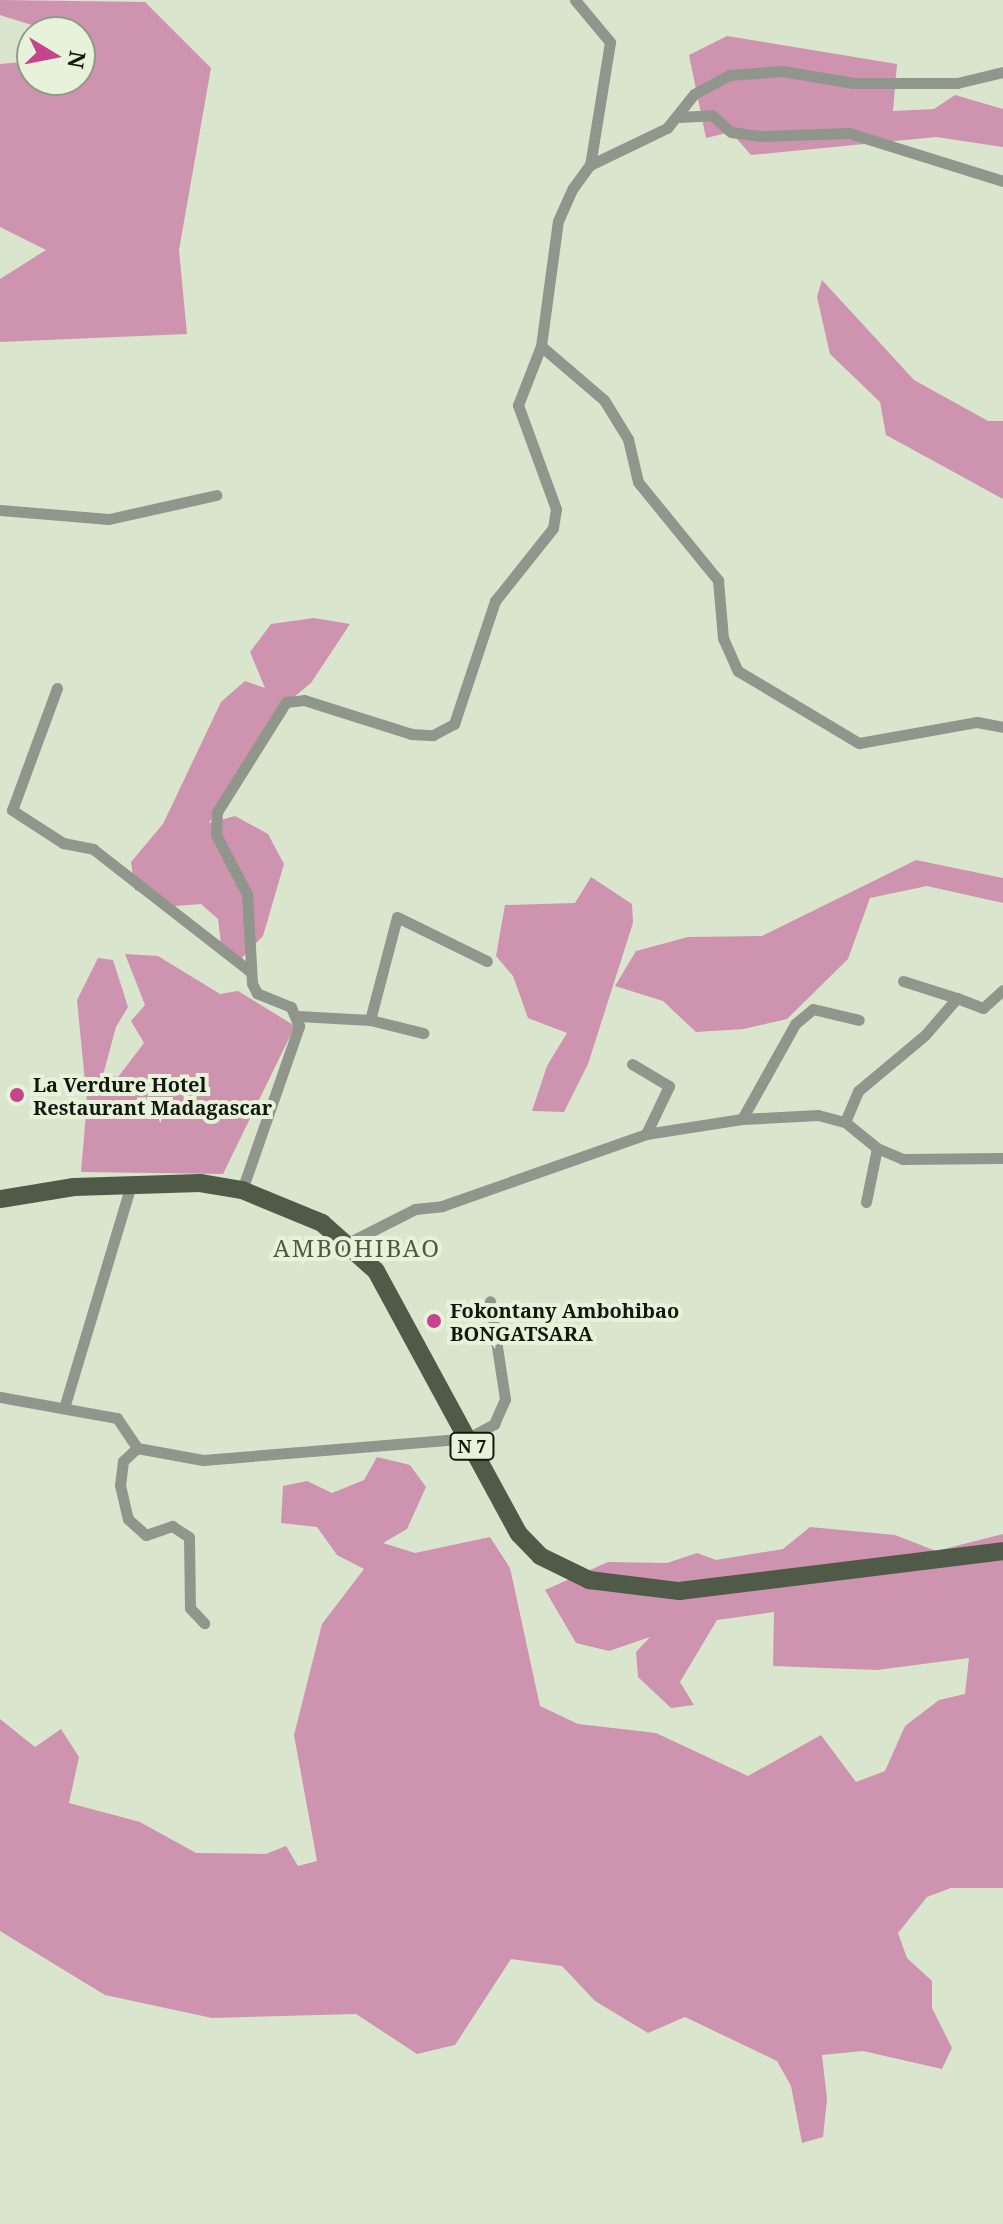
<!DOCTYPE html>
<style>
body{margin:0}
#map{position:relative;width:1003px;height:2224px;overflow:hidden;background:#d9e6cd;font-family:"Noto Serif",serif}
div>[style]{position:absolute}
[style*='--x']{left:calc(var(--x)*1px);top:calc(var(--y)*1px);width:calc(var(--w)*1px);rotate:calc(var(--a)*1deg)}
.forest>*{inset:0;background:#ce93ae}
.minor>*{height:11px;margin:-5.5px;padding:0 5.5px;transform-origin:5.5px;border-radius:5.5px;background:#91968c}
.primary>*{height:18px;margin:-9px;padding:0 9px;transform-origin:9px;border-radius:9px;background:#505a48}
.dots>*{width:22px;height:22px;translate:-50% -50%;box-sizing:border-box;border:4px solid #e6f3da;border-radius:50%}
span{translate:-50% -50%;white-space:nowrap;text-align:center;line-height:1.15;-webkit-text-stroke:8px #e6f3da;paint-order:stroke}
.shield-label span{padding:2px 6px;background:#e6f3da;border:2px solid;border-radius:6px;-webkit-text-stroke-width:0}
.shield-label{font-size:18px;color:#13170f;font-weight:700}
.poi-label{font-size:20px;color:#13170f;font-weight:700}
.left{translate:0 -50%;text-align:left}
.quarter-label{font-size:24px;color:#4f5a45;letter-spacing:2px}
.north{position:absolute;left:16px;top:16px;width:80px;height:80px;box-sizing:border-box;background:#e6f3da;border:2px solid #929b89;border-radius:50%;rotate:100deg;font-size:22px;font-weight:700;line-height:32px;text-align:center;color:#13170f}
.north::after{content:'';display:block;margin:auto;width:28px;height:36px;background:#c6448c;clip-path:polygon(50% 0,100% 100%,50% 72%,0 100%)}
</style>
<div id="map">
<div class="forest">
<i style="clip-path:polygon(0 0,145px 2px,211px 68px,179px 250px,187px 334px,0 342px,0 279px,46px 250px,0 227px,0 64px,32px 61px,32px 80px,81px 76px,80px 32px,54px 32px,0 15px)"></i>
<i style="clip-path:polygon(727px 36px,897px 64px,893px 111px,934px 109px,955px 95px,1003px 109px,1003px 147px,936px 137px,751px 155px,731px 132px,706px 138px,689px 55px)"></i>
<i style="clip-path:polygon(822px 280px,914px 380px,988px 421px,1003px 421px,1003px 499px,886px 435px,880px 402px,830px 354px,817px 297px)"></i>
<i style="clip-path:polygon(314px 618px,350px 624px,311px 683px,284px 705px,209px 823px,235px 816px,268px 834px,284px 864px,263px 936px,235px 965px,221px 944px,218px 919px,201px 904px,175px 906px,135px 890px,131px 862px,163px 824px,221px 702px,245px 681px,265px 688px,250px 652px,271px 624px)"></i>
<i style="clip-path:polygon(916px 860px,1003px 878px,1003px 903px,927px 886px,870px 898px,848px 959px,787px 1019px,744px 1029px,696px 1032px,663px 1001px,615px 986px,636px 951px,688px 937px,762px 936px)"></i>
<i style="clip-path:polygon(591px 877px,632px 904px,633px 923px,588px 1064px,564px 1112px,532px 1111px,547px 1066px,567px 1033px,528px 1018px,513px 976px,496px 956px,505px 905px,575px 903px)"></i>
<i style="clip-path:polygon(125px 954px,158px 956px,220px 994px,238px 991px,295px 1026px,223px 1174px,81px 1172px,87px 1102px,77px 1000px,98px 958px,113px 960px,128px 1007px,116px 1027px,103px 1075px,118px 1077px,144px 1043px,131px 1021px,145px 1005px)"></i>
<i style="clip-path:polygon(377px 1457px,410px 1465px,426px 1487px,407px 1529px,383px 1543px,415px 1553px,490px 1537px,510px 1568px,540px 1706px,578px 1724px,656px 1733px,748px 1776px,821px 1735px,856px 1782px,885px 1771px,905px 1726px,939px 1700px,965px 1694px,969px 1658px,877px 1670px,773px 1666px,774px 1612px,717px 1620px,680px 1682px,694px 1705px,671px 1708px,638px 1677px,636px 1652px,650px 1637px,609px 1651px,576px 1643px,545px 1590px,608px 1562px,667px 1563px,697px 1553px,716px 1560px,783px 1549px,810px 1527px,895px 1535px,936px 1551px,1003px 1534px,1003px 1888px,951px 1888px,927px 1897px,898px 1933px,907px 1958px,932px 1981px,932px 2008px,952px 2048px,942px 2069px,863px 2051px,822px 2055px,827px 2099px,823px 2137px,802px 2143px,791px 2086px,777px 2061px,685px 2017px,648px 2033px,595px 2001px,562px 1966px,511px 1959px,455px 2045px,417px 2054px,356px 2014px,212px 2018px,105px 1995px,0 1931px,0 1719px,35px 1747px,61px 1729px,79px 1757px,69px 1803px,140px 1822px,196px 1853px,266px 1854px,286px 1846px,298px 1866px,317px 1861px,294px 1735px,322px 1624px,364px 1569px,337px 1555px,317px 1527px,281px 1523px,283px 1486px,307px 1481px,332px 1493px,364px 1480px)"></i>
</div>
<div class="minor">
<i style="--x:575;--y:0;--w:55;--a:50.2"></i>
<i style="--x:610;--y:42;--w:125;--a:99.2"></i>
<i style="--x:679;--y:117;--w:33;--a:-3"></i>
<i style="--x:712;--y:115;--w:25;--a:42"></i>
<i style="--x:731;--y:132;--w:30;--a:8"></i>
<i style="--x:761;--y:136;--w:88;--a:-2"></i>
<i style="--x:849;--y:133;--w:161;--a:17.3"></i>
<i style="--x:541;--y:346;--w:83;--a:40.6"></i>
<i style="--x:604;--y:400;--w:46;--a:58.4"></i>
<i style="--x:628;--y:439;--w:44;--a:76.9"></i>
<i style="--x:638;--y:482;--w:127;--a:50.8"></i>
<i style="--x:718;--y:580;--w:58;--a:85.1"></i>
<i style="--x:723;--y:638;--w:36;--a:66"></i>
<i style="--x:738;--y:671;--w:141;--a:30.8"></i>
<i style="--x:859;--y:743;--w:120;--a:-10.1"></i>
<i style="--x:977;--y:722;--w:26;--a:11"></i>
<i style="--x:0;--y:510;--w:109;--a:4.7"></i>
<i style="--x:109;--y:519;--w:110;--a:-12.6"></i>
<i style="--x:57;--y:688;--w:130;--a:110.2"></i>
<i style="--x:12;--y:810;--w:61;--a:32.9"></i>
<i style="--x:63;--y:843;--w:31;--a:11"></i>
<i style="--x:93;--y:849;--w:200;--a:37.9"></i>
<i style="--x:903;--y:981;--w:57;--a:17.5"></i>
<i style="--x:298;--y:1016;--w:72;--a:3.2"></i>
<i style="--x:370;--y:1020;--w:55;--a:13.8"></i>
<i style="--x:370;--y:1020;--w:106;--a:-75.3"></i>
<i style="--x:397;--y:917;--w:100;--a:26.1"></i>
<i style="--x:632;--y:1064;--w:43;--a:30.7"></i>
<i style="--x:669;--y:1086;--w:53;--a:115.6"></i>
<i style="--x:742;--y:1119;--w:109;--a:-60.8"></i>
<i style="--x:795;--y:1024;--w:23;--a:-40"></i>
<i style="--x:813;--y:1009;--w:47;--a:13.4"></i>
<i style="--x:845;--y:1122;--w:34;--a:-67"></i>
<i style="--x:858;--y:1091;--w:87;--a:-39.9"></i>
<i style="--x:925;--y:1035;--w:49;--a:-49.1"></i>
<i style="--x:957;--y:998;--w:28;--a:21"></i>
<i style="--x:983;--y:1008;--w:27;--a:-42"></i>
<i style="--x:242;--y:1190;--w:174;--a:-70.8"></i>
<i style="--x:299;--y:1026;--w:21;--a:-113"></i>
<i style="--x:291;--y:1007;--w:37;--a:-158"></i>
<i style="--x:257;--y:993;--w:11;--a:-117"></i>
<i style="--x:252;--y:983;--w:89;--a:-93.2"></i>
<i style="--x:247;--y:894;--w:67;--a:-117.7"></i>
<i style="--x:216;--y:835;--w:23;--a:-88"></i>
<i style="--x:217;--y:812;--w:130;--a:-57.9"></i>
<i style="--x:286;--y:702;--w:18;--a:-6"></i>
<i style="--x:304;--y:700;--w:112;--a:17.6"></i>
<i style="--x:411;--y:734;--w:22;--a:3"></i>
<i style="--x:433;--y:735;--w:24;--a:-28"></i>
<i style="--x:454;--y:724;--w:130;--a:-71.6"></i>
<i style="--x:495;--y:601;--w:93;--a:-51.5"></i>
<i style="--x:553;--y:528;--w:19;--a:-81"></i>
<i style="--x:556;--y:509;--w:111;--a:-110.1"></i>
<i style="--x:518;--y:405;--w:63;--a:-68.7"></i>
<i style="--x:541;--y:346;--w:126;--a:-82.3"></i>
<i style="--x:558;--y:221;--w:36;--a:-66"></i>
<i style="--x:573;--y:188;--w:29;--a:-54"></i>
<i style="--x:590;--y:165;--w:85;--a:-25.7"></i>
<i style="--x:667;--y:128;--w:43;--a:-51.5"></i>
<i style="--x:694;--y:94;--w:40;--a:-28"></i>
<i style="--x:729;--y:75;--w:53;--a:-4.3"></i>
<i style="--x:782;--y:71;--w:72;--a:9.6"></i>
<i style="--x:853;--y:83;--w:104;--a:0"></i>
<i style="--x:957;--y:83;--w:47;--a:-13.4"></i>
<i style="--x:866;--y:1202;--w:55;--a:-78.5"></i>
<i style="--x:350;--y:1242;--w:73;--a:-26.9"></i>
<i style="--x:415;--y:1209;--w:27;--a:-6"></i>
<i style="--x:442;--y:1206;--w:216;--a:-19.4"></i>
<i style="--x:646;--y:1134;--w:97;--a:-8.9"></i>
<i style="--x:742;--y:1119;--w:76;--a:-3"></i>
<i style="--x:818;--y:1115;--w:28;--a:15"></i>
<i style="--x:845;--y:1122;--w:41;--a:39.1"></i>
<i style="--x:877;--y:1148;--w:28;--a:23"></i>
<i style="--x:903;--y:1159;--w:100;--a:-0.6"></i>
<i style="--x:0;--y:1397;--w:119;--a:10.2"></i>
<i style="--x:117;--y:1418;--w:36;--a:56"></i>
<i style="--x:137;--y:1448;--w:67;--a:10.3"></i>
<i style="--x:203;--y:1460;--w:266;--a:-4.7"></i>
<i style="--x:468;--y:1438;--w:30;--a:-28"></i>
<i style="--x:494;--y:1424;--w:27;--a:-66"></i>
<i style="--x:505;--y:1399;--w:99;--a:-98.7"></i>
<i style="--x:64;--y:1408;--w:233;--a:-73.3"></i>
<i style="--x:137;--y:1448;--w:19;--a:137"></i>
<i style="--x:123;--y:1461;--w:24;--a:97"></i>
<i style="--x:120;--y:1485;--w:35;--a:77"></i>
<i style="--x:128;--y:1519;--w:24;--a:42"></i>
<i style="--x:146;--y:1535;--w:28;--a:-19"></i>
<i style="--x:172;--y:1526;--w:20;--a:33"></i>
<i style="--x:189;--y:1537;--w:71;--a:89.2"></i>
<i style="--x:190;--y:1608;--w:21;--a:47"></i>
</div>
<div class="primary">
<i style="--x:0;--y:1199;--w:75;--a:-9.2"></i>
<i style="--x:74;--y:1187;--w:126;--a:-1.8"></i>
<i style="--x:200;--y:1183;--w:43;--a:9.5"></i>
<i style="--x:242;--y:1190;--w:87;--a:22.4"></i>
<i style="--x:322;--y:1223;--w:72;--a:41.6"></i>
<i style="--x:376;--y:1271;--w:299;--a:61.5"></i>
<i style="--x:519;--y:1534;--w:30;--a:46"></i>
<i style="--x:540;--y:1556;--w:55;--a:26.1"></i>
<i style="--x:589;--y:1580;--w:91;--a:7"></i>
<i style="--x:679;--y:1591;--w:326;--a:-7"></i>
</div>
<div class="dots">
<i style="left:17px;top:1095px;background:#c6448c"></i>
<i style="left:434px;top:1321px;background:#c6448c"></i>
</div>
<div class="shield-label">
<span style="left:472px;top:1446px">N 7</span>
</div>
<div class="poi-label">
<span class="left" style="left:33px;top:1096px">La Verdure Hotel<br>Restaurant Madagascar</span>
<span class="left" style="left:450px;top:1322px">Fokontany Ambohibao<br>BONGATSARA</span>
</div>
<div class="quarter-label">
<span style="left:357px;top:1248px">AMBOHIBAO</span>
</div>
<div class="north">N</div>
</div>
